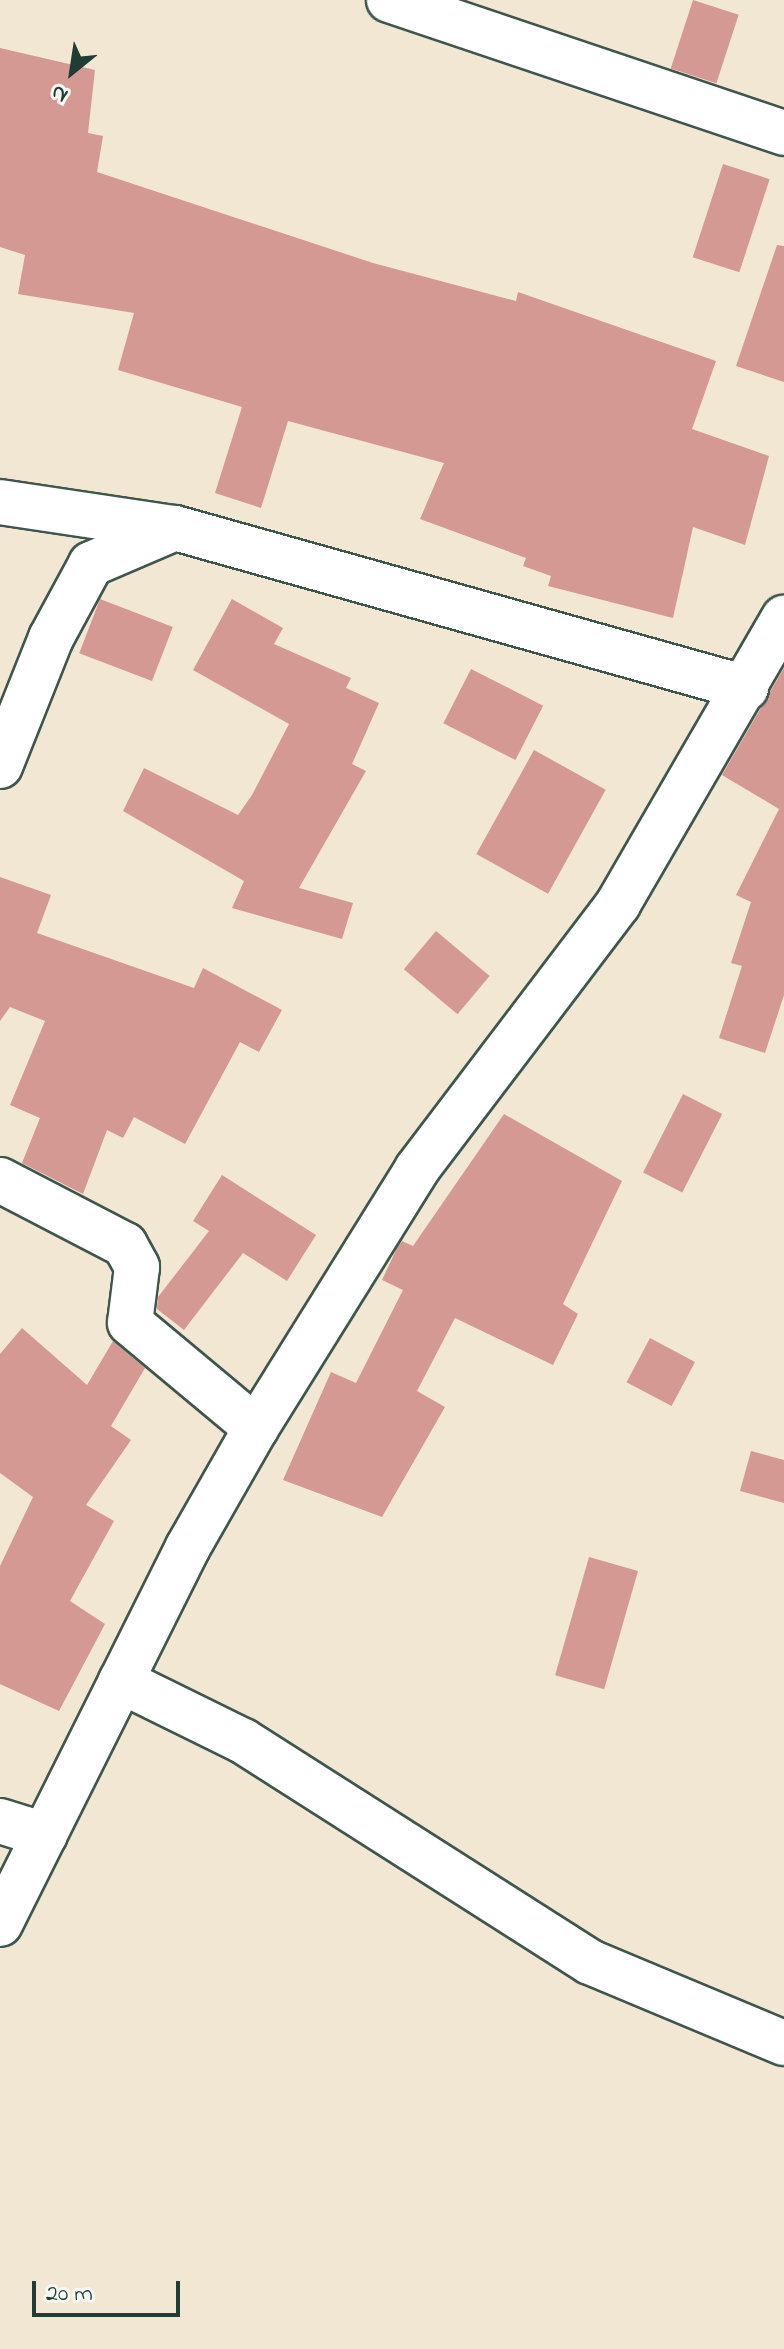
<!DOCTYPE html>
<style>
body{margin:0}
#map{position:relative;width:784px;height:2349px;overflow:hidden;background:#f1e7d2;font-family:"Indie Flower",sans-serif}
div>[style]{position:absolute}
[style*='--x']{left:calc(var(--x)*1px);top:calc(var(--y)*1px);width:calc(var(--w)*1px);rotate:calc(var(--a)*1deg)}
.building>*{inset:0;background:#d49992;transform-origin:0 0}
.roads{filter:drop-shadow(2px 0 #3e564c) drop-shadow(-2px 0 #3e564c) drop-shadow(0 2px #3e564c) drop-shadow(0 -2px #3e564c)}
.street>*{height:44px;margin:-22px;padding:0 22px;transform-origin:22px;border-radius:22px;background:#fff}
span{translate:-50% -50%;white-space:nowrap;text-align:center;line-height:1.15;-webkit-text-stroke:6px #f6f6f2;paint-order:stroke}
.north{position:absolute;left:32px;top:32px;width:80px;height:80px;-webkit-text-stroke:6px #f6f6f2;paint-order:stroke;rotate:210deg;font-size:22px;font-weight:700;line-height:32px;text-align:center;color:#1f3d34}
.north::after{content:'';display:block;margin:auto;width:28px;height:36px;background:#1f3d34;clip-path:polygon(50% 0,100% 100%,50% 72%,0 100%)}
.scale{position:absolute;left:32px;top:2281px;width:148px;height:36px;box-sizing:border-box;border:4px solid #1f3d34;border-top:0;padding-left:10px;font-size:24px;line-height:28px;white-space:nowrap;color:#1f3d34;-webkit-text-stroke:6px #f6f6f2;paint-order:stroke}
</style>
<div id="map">
<div class="building">
<i style="left:693px;top:0;width:48px;height:72px;rotate:18deg"></i>
<i style="clip-path:polygon(0 48px,95px 70px,88px 133px,103px 136px,97px 172px,373px 263px,516px 301px,518px 292px,716px 361px,692px 429px,769px 456px,745px 545px,693px 527px,673px 618px,548px 586px,551px 576px,523px 566px,526px 558px,420px 519px,444px 463px,288px 421px,261px 508px,215px 493px,242px 407px,118px 370px,134px 313px,18px 294px,25px 255px,0 247px)"></i>
<i style="left:723px;top:164px;width:49px;height:98px;rotate:18deg"></i>
<i style="clip-path:polygon(777px 245px,784px 246px,784px 382px,736px 366px)"></i>
<i style="left:100px;top:599px;width:78px;height:58px;rotate:21deg"></i>
<i style="clip-path:polygon(232px 599px,283px 628px,274px 644px,351px 678px,346px 688px,379px 703px,352px 764px,366px 771px,299px 888px,353px 903px,342px 939px,232px 908px,244px 881px,123px 811px,144px 768px,238px 815px,252px 795px,289px 724px,193px 670px)"></i>
<i style="clip-path:polygon(784px 668px,784px 995px,765px 1053px,719px 1038px,742px 966px,731px 963px,751px 902px,736px 895px,779px 809px,722px 775px)"></i>
<i style="left:471px;top:669px;width:81px;height:61px;rotate:27deg"></i>
<i style="left:534px;top:750px;width:82px;height:119px;rotate:29deg"></i>
<i style="clip-path:polygon(0 877px,51px 895px,37px 933px,194px 988px,203px 968px,282px 1010px,259px 1052px,240px 1042px,185px 1144px,134px 1117px,123px 1138px,107px 1130px,83px 1194px,22px 1163px,40px 1118px,10px 1105px,45px 1021px,10px 1007px,0 1021px)"></i>
<i style="left:436px;top:931px;width:70px;height:50px;rotate:40deg"></i>
<i style="left:683px;top:1094px;width:44px;height:88px;rotate:27deg"></i>
<i style="clip-path:polygon(504px 1114px,622px 1181px,563px 1304px,578px 1314px,553px 1365px,455px 1318px,417px 1391px,445px 1407px,382px 1517px,283px 1480px,331px 1372px,356px 1383px,403px 1290px,382px 1280px,397px 1248px,402px 1241px,413px 1246px)"></i>
<i style="clip-path:polygon(222px 1175px,316px 1235px,287px 1281px,243px 1253px,184px 1330px,157px 1309px,158px 1297px,209px 1231px,193px 1221px)"></i>
<i style="clip-path:polygon(22px 1328px,87px 1385px,113px 1341px,145px 1368px,111px 1426px,131px 1440px,86px 1505px,114px 1521px,70px 1601px,105px 1624px,59px 1711px,0 1684px,0 1566px,33px 1497px,0 1473px,0 1354px)"></i>
<i style="left:650px;top:1338px;width:51px;height:50px;rotate:28deg"></i>
<i style="clip-path:polygon(751px 1451px,784px 1460px,784px 1503px,740px 1491px)"></i>
<i style="left:589px;top:1557px;width:51px;height:123px;rotate:16deg"></i>
</div>
<div class="roads">
<div class="street">
<i style="--x:389;--y:0;--w:417;--a:18.6"></i>
<i style="--x:0;--y:502;--w:177;--a:8.5"></i>
<i style="--x:175;--y:528;--w:593;--a:15.65"></i>
<i style="--x:0;--y:766;--w:138;--a:-68.3"></i>
<i style="--x:51;--y:638;--w:84;--a:-61.6"></i>
<i style="--x:91;--y:564;--w:91;--a:-23.2"></i>
<i style="--x:0;--y:1180;--w:141;--a:27.5"></i>
<i style="--x:125;--y:1245;--w:25;--a:61"></i>
<i style="--x:137;--y:1267;--w:56;--a:97.1"></i>
<i style="--x:130;--y:1323;--w:164;--a:39.8"></i>
<i style="--x:121;--y:1681;--w:136;--a:26.2"></i>
<i style="--x:243;--y:1741;--w:411;--a:32.5"></i>
<i style="--x:590;--y:1962;--w:210;--a:22.7"></i>
<i style="--x:0;--y:1821;--w:47;--a:17.3"></i>
<i style="--x:0;--y:1924;--w:421;--a:-63.5"></i>
<i style="--x:188;--y:1547;--w:137;--a:-60.3"></i>
<i style="--x:256;--y:1428;--w:305;--a:-58.1"></i>
<i style="--x:417;--y:1169;--w:333;--a:-52.8"></i>
<i style="--x:618;--y:904;--w:331;--a:-59.9"></i>
</div>
</div>
<div class="north">N</div>
<div class="scale">20 m</div>
</div>
